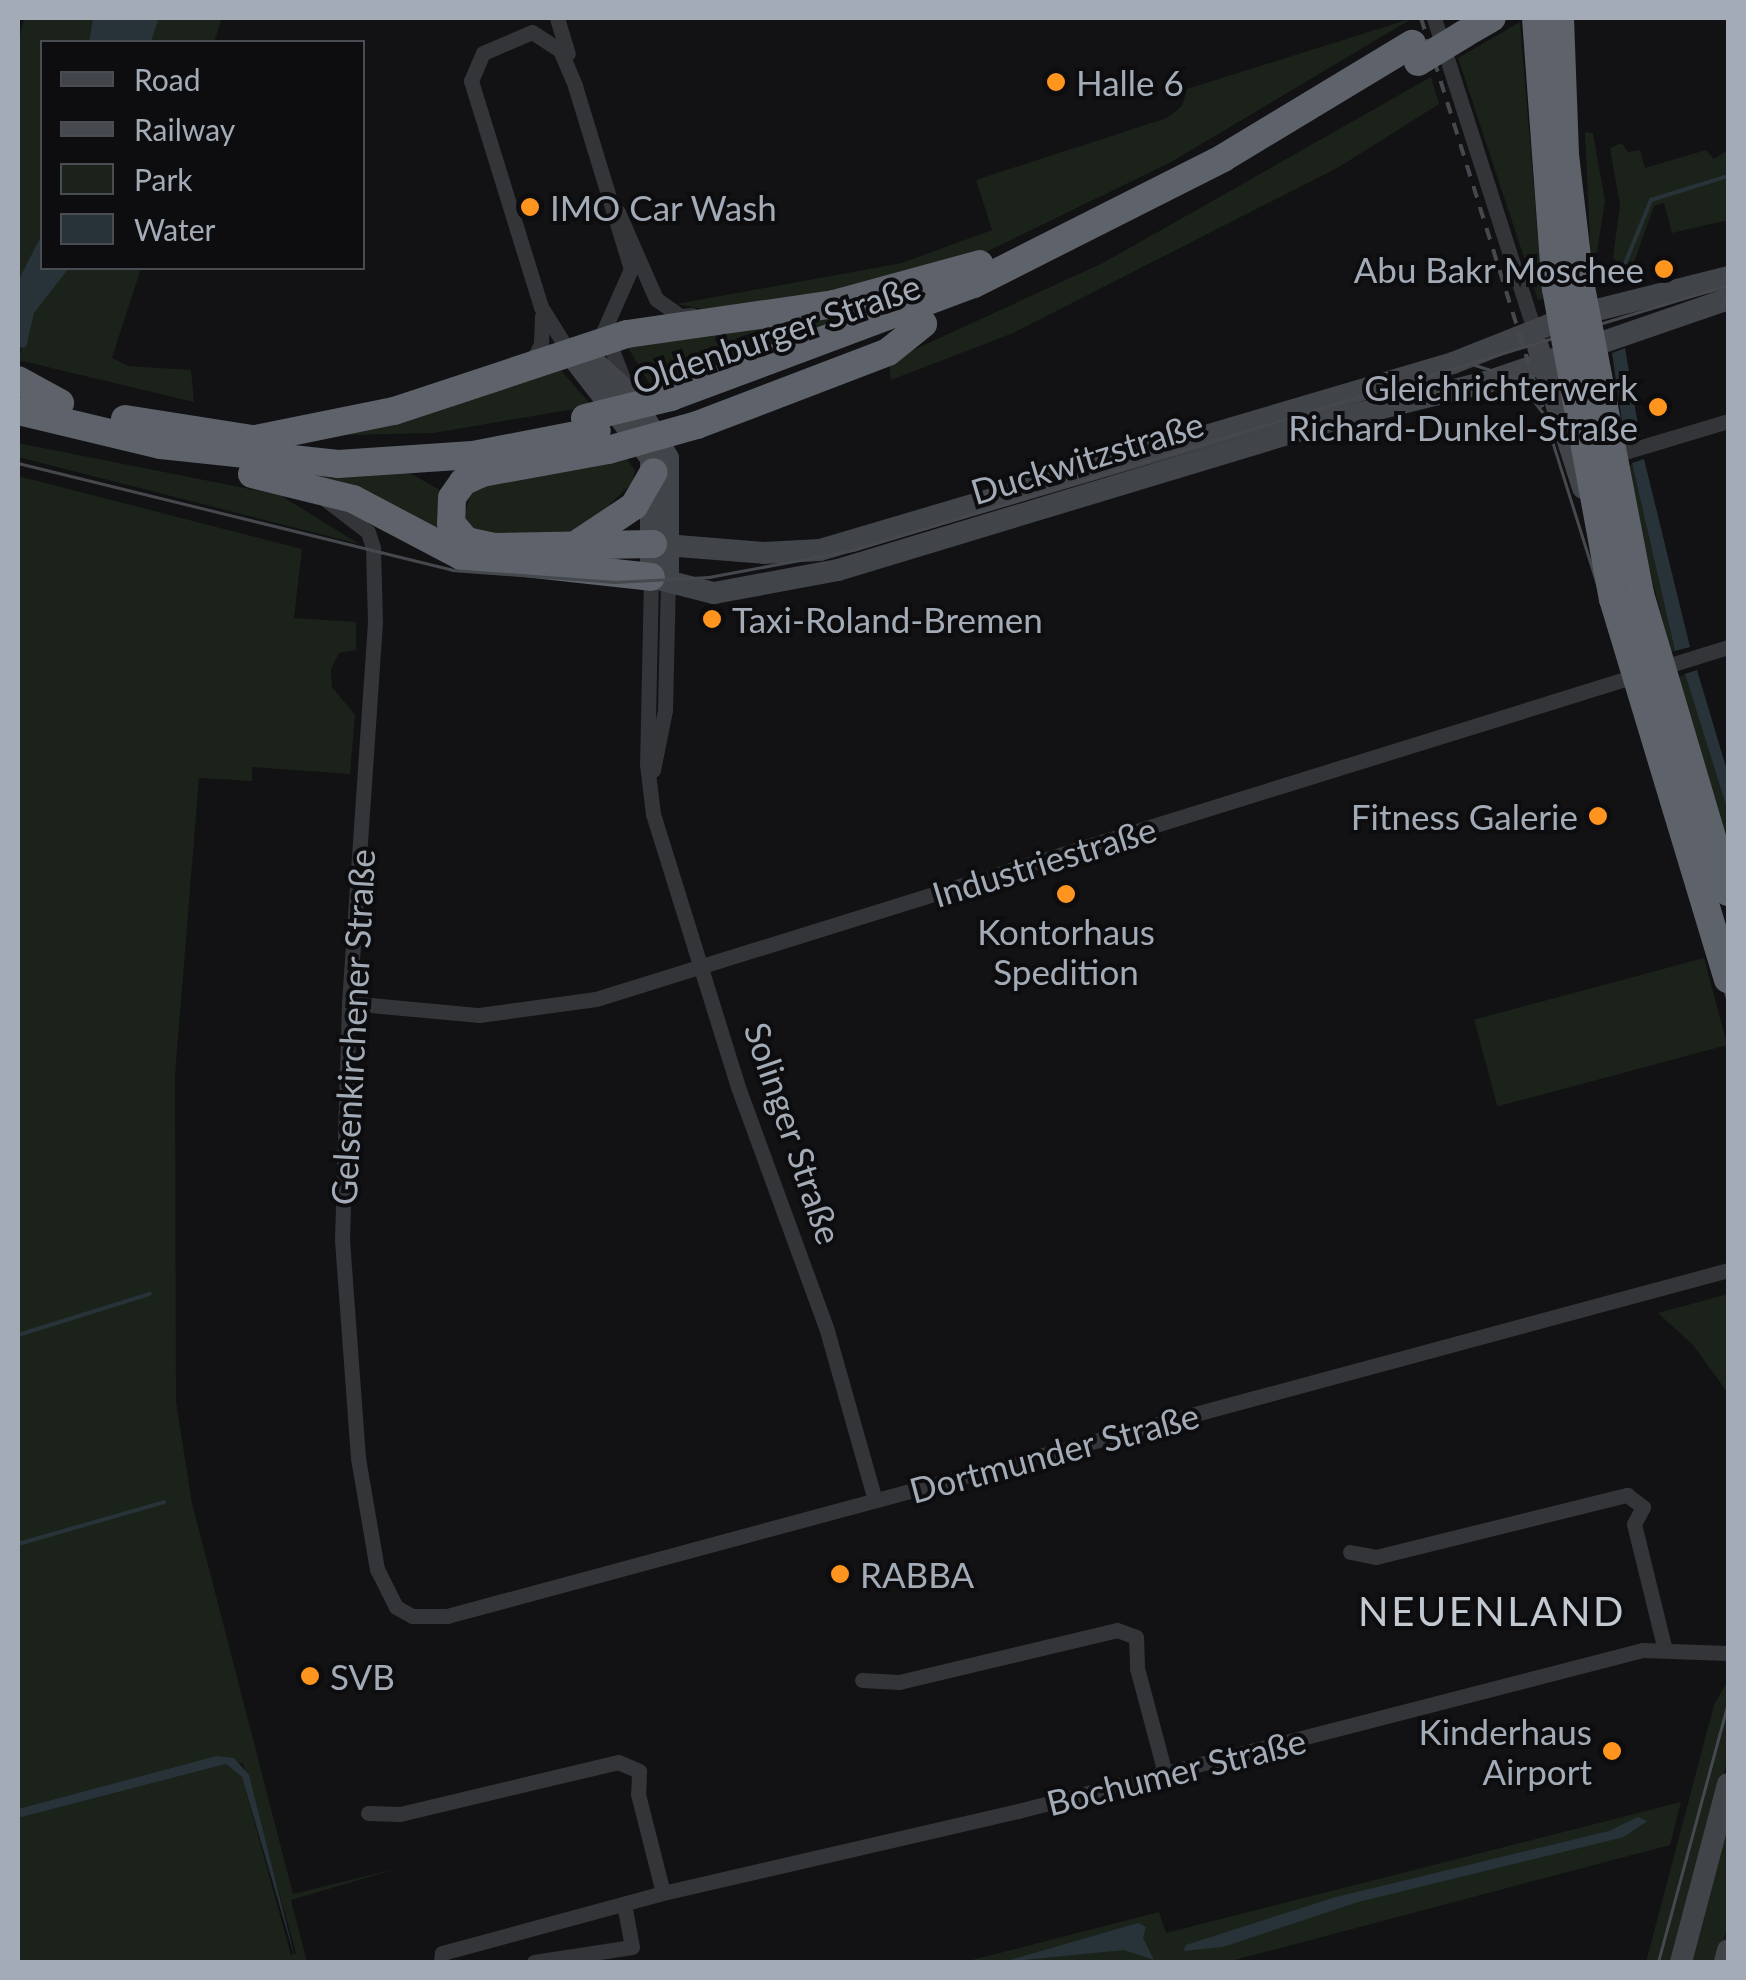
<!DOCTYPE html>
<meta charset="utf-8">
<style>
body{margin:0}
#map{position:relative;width:1746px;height:1980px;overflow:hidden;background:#121214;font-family:Lato,sans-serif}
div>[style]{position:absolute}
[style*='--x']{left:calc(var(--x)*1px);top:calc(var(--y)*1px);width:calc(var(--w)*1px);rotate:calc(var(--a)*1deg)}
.green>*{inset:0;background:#1a221a;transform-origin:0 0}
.water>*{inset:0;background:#273339}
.stream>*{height:4px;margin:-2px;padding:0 2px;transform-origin:2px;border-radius:2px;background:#273339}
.street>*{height:15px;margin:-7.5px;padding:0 7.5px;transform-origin:7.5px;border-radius:7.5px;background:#333539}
.secondary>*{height:22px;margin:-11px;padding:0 11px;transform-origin:11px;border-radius:11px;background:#414449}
.highway>*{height:28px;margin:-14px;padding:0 14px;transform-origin:14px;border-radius:14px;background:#5e636b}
.tram>*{height:2.5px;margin:-1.25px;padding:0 1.25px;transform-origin:1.25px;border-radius:1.25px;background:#45494e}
.rail>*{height:4px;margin-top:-2px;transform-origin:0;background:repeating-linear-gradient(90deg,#45494e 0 12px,transparent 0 22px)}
.highway-bridge>*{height:28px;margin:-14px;padding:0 14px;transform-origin:14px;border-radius:14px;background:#5e636b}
.dots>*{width:28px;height:28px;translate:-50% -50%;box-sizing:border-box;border:5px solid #0d0d0f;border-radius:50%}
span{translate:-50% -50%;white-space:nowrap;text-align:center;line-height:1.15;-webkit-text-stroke:8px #0d0d0f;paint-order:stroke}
.poi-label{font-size:35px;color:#a2abb6}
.left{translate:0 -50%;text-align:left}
.right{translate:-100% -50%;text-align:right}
.street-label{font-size:35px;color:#a2abb6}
.quarter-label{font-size:40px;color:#c3c9d1;letter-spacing:2.5px}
.frame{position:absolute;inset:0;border:20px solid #a2abb6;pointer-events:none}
.legend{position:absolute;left:40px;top:40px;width:325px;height:230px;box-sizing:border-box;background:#0d0d0f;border:2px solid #494c52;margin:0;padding:12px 18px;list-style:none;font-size:30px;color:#a2abb6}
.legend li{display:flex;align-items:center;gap:20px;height:50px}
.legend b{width:50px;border:2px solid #494c52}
</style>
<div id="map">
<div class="green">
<i style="clip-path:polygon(24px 18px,93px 18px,89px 42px,42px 42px,42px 234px,18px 281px,18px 44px)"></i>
<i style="clip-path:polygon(159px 18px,222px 18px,214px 42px,151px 42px)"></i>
<i style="clip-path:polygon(1413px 18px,1171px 162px,982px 254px,906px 278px,788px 298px,708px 310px,676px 304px,902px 263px,992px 230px,976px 180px,1167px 118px,1182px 106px,1187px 89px)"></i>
<i style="clip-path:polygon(1520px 22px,1543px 299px,1538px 300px,1458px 58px)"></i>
<i style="clip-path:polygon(1431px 77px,1439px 104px,1339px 167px,1013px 333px,891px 380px,889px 361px,1103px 263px)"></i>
<i style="clip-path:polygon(1585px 132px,1593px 133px,1605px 201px,1592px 283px)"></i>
<i style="clip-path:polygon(1622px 143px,1628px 152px,1640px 150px,1645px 168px,1706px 150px,1714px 159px,1728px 150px,1728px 220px,1672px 233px,1664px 203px,1654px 206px,1628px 279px,1613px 257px,1620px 205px,1610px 148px)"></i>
<i style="clip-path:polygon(69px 268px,141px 268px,112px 358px,128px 366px,191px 370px,194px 402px,18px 360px,33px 313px)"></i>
<i style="clip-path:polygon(896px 299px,654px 391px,624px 341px)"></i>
<i style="clip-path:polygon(559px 368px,592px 406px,433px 433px,306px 436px)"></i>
<i style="clip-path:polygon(18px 443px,280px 495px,359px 544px,18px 457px)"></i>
<i style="clip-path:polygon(626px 457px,635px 471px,632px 483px,581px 532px,500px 537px,476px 532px,464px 516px,473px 487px)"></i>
<i style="clip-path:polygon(1632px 463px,1675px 651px,1671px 652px,1625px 475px)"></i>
<i style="clip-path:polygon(318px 472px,410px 473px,445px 493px,477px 553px,318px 479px)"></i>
<i style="clip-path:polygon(18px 476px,302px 549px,294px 618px,356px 622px,356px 650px,339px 653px,331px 669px,332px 687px,355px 715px,350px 774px,252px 767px,252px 781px,199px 778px,175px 1075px,176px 1402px,192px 1503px,293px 1894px,399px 1868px,291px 1900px,307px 1962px,18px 1962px,18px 1818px,226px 1764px,242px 1777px,291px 1955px,296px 1953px,243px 1764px,216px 1756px,18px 1809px)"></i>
<i style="clip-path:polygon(1685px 674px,1728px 812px,1728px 853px,1678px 678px)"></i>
<i style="left:1704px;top:958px;width:90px;height:238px;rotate:75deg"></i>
<i style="clip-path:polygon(1728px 1294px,1728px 1393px,1693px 1345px,1658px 1313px)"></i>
<i style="clip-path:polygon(1728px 1680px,1728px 1758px,1674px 1962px,1646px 1962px,1714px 1705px)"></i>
<i style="clip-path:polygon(1681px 1802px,1670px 1845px,1227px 1962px,964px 1962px,1159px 1912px,1166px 1933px)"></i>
<i style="clip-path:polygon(1728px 1810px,1728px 1924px,1718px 1962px,1688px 1962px)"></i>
</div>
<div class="water">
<i style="clip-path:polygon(93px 18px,159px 18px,151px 42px,89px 42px)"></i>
<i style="clip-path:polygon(42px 234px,42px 268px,69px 268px,34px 313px,26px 347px,18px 348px,18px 281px)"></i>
<i style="clip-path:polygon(1625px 348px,1640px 437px,1625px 442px,1612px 353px)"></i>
<i style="clip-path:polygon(1644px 459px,1690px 647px,1675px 651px,1632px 463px)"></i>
<i style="clip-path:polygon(1697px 670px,1728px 774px,1728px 812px,1685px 674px)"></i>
<i style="clip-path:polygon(216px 1756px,234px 1758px,249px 1775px,296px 1962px,242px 1777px,226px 1764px,18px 1818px,18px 1809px)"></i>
<i style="clip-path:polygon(1638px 1817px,1647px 1821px,1624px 1837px,1358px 1902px,1223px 1947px,1183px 1951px,1186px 1945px,1336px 1897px,1609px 1831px)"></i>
<i style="clip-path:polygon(1138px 1923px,1146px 1927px,1143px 1938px,1154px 1960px,1124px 1950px,1003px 1962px)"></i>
</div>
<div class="stream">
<i style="--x:1622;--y:271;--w:77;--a:-67.8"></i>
<i style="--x:1651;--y:200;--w:81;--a:-17.3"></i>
<i style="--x:18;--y:1335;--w:138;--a:-17.3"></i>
<i style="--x:18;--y:1544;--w:152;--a:-16"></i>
</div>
<div class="street">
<i style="--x:557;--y:18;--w:37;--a:73"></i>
<i style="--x:1434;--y:18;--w:330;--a:72.2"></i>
<i style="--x:618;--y:212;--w:95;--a:66.4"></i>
<i style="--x:656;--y:299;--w:29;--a:35"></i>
<i style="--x:680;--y:316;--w:12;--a:-5"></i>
<i style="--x:571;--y:355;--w:57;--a:-122"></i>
<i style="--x:541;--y:307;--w:237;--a:-107.2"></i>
<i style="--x:471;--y:81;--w:30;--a:-67"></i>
<i style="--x:483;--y:53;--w:53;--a:-23.2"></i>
<i style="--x:532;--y:32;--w:33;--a:33"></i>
<i style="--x:560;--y:50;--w:39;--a:67"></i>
<i style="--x:575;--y:86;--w:191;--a:73"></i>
<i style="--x:631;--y:269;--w:67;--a:113.9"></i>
<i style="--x:604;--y:330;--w:55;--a:68.6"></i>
<i style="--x:530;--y:365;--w:24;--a:-62"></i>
<i style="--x:541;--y:344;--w:28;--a:-88"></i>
<i style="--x:1608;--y:457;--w:125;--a:-16.7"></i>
<i style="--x:325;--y:499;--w:54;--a:37.5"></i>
<i style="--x:368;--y:532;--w:16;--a:72"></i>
<i style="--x:373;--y:547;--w:75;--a:88.5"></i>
<i style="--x:375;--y:622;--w:382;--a:93.9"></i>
<i style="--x:349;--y:1003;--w:237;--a:91.7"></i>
<i style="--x:342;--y:1240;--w:219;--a:85.8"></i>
<i style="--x:358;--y:1458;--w:113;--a:80.3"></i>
<i style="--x:377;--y:1569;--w:42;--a:63.4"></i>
<i style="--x:396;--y:1607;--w:18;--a:29"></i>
<i style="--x:412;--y:1616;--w:35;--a:0"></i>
<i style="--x:447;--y:1616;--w:1327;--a:-15.11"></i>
<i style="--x:651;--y:577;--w:187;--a:91.2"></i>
<i style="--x:647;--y:764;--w:50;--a:83.2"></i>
<i style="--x:653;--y:814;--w:286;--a:72.7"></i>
<i style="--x:738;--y:1087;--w:256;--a:69.9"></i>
<i style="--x:826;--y:1327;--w:180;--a:74.2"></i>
<i style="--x:653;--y:770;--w:61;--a:-78.7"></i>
<i style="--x:665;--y:710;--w:129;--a:-88.7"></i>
<i style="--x:349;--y:1003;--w:131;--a:5.3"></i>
<i style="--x:479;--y:1015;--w:118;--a:-7.8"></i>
<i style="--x:596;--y:999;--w:1185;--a:-17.27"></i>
<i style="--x:1350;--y:1552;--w:26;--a:11"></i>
<i style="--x:1376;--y:1557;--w:259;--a:-13.9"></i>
<i style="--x:1627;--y:1495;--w:20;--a:37"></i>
<i style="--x:1643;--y:1507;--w:19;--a:118"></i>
<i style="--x:1634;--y:1524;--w:126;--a:76.2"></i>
<i style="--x:862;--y:1680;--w:37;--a:3"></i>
<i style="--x:899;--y:1682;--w:224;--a:-13.4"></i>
<i style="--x:1117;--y:1630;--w:20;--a:20"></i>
<i style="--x:1136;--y:1637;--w:31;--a:88"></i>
<i style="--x:1137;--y:1668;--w:109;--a:75.1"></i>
<i style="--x:368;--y:1813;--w:32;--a:2"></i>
<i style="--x:400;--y:1814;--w:224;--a:-13.4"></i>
<i style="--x:618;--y:1762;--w:23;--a:23"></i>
<i style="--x:639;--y:1771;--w:23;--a:92"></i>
<i style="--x:638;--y:1794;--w:102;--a:75.8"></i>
<i style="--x:441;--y:1962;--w:9;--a:-84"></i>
<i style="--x:442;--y:1953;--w:229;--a:-15.2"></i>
<i style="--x:663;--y:1893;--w:364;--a:-13"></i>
<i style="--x:1018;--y:1811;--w:645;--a:-14.45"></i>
<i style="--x:1643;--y:1650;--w:85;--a:2"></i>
<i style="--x:534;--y:1962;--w:99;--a:-8.7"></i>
<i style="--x:632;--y:1947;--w:44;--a:-100.5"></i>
</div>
<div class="secondary">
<i style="--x:1538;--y:347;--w:148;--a:72.3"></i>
<i style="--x:571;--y:355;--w:130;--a:52.2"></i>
<i style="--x:651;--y:458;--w:119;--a:90"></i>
<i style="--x:651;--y:577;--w:65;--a:14.3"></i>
<i style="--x:714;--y:593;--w:126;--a:-10.5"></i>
<i style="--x:838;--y:570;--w:521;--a:-16.84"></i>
<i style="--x:1337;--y:419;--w:154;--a:-13.9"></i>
<i style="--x:1487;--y:382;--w:255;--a:-19"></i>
<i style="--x:598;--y:365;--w:46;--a:42.4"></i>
<i style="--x:632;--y:396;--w:72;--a:59.9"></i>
<i style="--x:668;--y:458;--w:123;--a:90"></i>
<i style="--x:653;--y:544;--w:111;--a:4.6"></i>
<i style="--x:764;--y:553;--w:56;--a:-3.1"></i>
<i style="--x:820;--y:550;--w:660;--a:-16.46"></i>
<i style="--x:1453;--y:363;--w:125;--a:-21.6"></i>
<i style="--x:1569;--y:317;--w:164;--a:-14.1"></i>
<i style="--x:1681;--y:1962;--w:184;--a:-75.2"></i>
<i style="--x:1725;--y:1962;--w:12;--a:-76"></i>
</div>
<div class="highway">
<i style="--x:1536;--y:18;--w:272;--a:85.8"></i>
<i style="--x:1560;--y:18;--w:137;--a:87.9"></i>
<i style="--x:1565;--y:155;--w:128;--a:83.3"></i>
<i style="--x:1464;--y:34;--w:32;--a:-30"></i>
<i style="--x:18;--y:380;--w:48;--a:28.7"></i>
<i style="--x:671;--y:397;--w:323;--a:-20.5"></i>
<i style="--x:974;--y:284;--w:279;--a:-26.8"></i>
<i style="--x:1223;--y:158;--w:221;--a:-31.1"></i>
<i style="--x:18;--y:411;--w:147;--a:13.4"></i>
<i style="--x:161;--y:445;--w:178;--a:6.1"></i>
<i style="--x:338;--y:464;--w:135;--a:-3.8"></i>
<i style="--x:473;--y:455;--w:126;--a:-11"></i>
<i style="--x:125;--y:419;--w:147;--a:9"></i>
<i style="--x:697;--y:425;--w:204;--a:-20.9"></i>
<i style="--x:888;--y:352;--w:45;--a:-38.7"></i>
<i style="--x:251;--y:440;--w:146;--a:-11.5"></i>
<i style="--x:394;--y:411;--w:245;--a:-18.3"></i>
<i style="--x:627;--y:334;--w:209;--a:-8.2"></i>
<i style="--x:834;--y:304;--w:151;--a:-15.3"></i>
<i style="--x:608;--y:450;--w:128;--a:169.7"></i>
<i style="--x:482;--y:473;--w:21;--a:155"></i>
<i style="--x:463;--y:482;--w:19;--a:125"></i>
<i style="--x:452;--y:498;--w:25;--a:92"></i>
<i style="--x:451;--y:523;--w:23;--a:50"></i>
<i style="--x:466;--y:541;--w:29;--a:12"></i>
<i style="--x:494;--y:547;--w:159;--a:-1.1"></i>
<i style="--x:252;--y:474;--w:104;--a:13.9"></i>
<i style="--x:353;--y:499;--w:122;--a:27.8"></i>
<i style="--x:461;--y:556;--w:191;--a:6.3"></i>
<i style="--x:580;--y:542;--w:65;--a:-33.7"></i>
<i style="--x:634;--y:506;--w:39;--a:-60"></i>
</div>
<div class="tram">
<i style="--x:1475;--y:365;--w:43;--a:17.6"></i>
<i style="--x:1516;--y:378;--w:46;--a:52.1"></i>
<i style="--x:1544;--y:414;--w:614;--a:72.57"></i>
<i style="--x:18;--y:463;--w:447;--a:13.8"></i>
<i style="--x:452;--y:570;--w:163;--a:4.2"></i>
<i style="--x:615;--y:582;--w:94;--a:-3"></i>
<i style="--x:709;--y:577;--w:147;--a:-10.6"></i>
<i style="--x:853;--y:550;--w:914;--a:-16.85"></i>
<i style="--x:1658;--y:1962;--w:269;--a:-74.9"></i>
</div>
<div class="rail">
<i style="--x:1421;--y:18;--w:415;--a:72.7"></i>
</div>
<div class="highway-bridge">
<i style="--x:1418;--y:62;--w:54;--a:-31.3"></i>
<i style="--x:1580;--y:282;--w:318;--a:79.1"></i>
<i style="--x:1640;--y:594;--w:311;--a:73.5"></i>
<i style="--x:1556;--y:289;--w:315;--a:79.6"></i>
<i style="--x:1613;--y:599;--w:397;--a:73.2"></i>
<i style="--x:585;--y:418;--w:89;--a:-13.7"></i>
<i style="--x:608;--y:450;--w:92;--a:-15.7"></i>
</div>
<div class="dots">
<i style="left:1056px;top:82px;background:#ff951f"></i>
<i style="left:530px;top:207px;background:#ff951f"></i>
<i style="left:1664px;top:269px;background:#ff951f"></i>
<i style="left:1658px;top:407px;background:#ff951f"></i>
<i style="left:712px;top:619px;background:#ff951f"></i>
<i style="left:1598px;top:816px;background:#ff951f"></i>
<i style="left:1066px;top:894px;background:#ff951f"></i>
<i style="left:840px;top:1574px;background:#ff951f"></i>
<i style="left:310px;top:1676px;background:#ff951f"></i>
<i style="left:1612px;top:1751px;background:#ff951f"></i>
</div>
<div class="poi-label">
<span class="left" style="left:1076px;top:82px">Halle 6</span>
<span class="left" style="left:550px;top:207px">IMO Car Wash</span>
<span class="right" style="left:1644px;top:269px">Abu Bakr Moschee</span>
<span class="right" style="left:1638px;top:407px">Gleichrichterwerk<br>Richard-Dunkel-Straße</span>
<span class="left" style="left:732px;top:619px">Taxi-Roland-Bremen</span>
<span class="right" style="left:1578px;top:816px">Fitness Galerie</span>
<span style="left:1066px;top:951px">Kontorhaus<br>Spedition</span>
<span class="left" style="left:860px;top:1574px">RABBA</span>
<span class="left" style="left:330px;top:1676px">SVB</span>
<span class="right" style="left:1592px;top:1751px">Kinderhaus<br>Airport</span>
</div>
<div class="street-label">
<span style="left:776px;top:333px;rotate:-19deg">Oldenburger Straße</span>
<span style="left:1087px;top:457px;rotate:-17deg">Duckwitzstraße</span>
<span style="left:1044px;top:861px;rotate:-17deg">Industriestraße</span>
<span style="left:352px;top:1027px;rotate:-87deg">Gelsenkirchener Straße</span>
<span style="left:794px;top:1133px;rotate:71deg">Solinger Straße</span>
<span style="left:1054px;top:1452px;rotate:-15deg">Dortmunder Straße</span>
<span style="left:1176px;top:1771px;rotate:-14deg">Bochumer Straße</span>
</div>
<div class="quarter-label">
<span style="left:1492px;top:1611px">NEUENLAND</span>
</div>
<div class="frame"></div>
<ul class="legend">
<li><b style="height:12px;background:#414449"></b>Road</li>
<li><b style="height:12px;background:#45494e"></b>Railway</li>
<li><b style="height:28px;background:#1a221a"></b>Park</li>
<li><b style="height:28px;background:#273339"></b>Water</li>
</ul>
</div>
